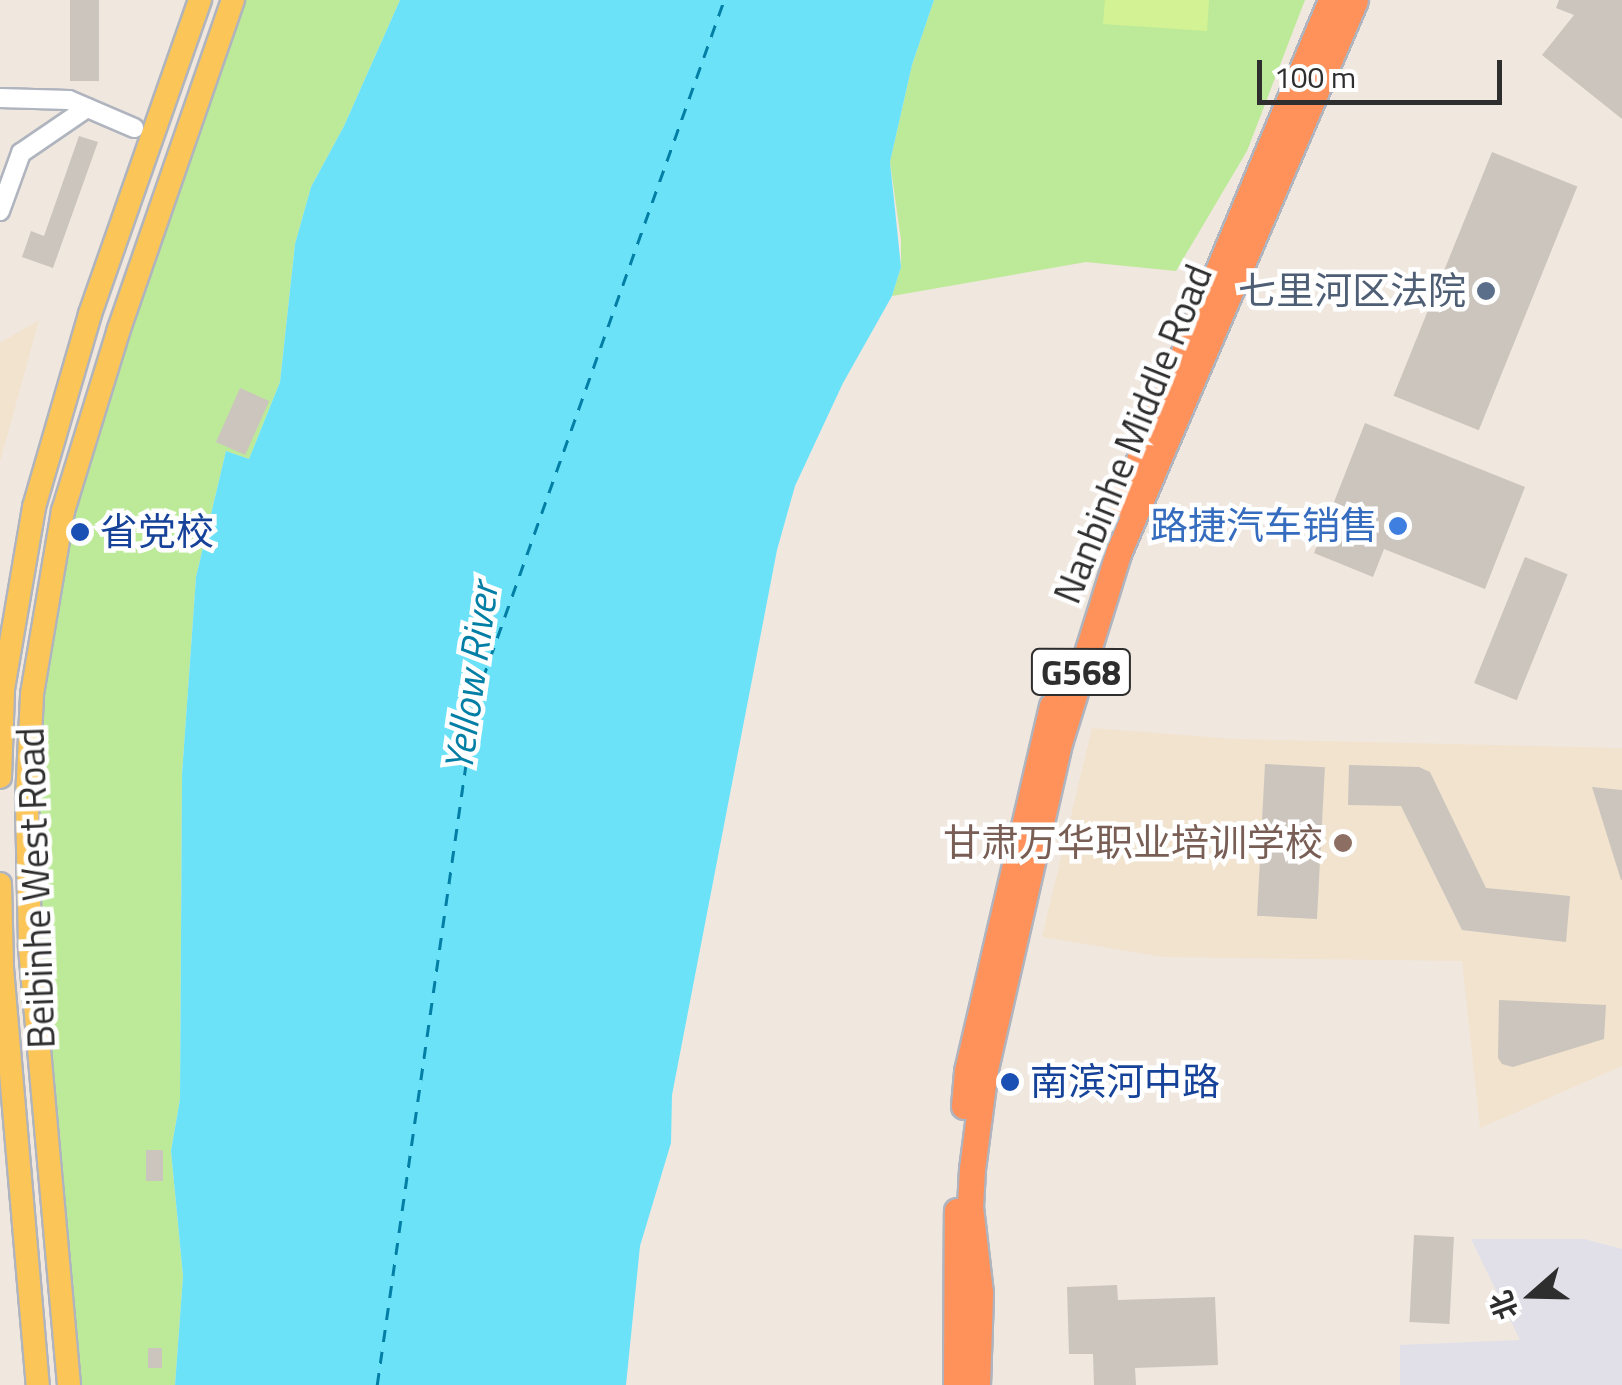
<!DOCTYPE html>
<meta charset="utf-8">
<style>
body{margin:0}
#map{position:relative;width:1622px;height:1385px;overflow:hidden;background:#f0e7df;font-family:"Titillium Web","Noto Sans SC",sans-serif}
div>[style]{position:absolute}
[style*='--x']{left:calc(var(--x)*1px);top:calc(var(--y)*1px);width:calc(var(--w)*1px);rotate:calc(var(--a)*1deg)}
.industrial>*{inset:0;background:#e1e0e8}
.education>*{inset:0;background:#f2e3ce}
.green>*{inset:0;background:#bdea98}
.pitch>*{inset:0;background:#d3f294}
.water>*{inset:0;background:#6ce2f9}
.ferry>*{height:2.5px;margin-top:-1.25px;transform-origin:0;background:repeating-linear-gradient(90deg,#037ea5 0 12px,transparent 0 22px)}
.building>*{inset:0;background:#cbc5be;transform-origin:0 0}
.roads{filter:drop-shadow(2px 0 #afb4be) drop-shadow(-2px 0 #afb4be) drop-shadow(0 2px #afb4be) drop-shadow(0 -2px #afb4be)}
.minor>*{height:18px;margin:-9px;padding:0 9px;transform-origin:9px;border-radius:9px;background:#fff}
.major>*{height:22px;margin:-11px;padding:0 11px;transform-origin:11px;border-radius:11px;background:#fcc558}
.highway>*{height:25px;margin:-12.5px;padding:0 12.5px;transform-origin:12.5px;border-radius:12.5px;background:#ff915b}
.dots>*{width:28px;height:28px;translate:-50% -50%;box-sizing:border-box;border:5px solid #fff;border-radius:50%}
span{translate:-50% -50%;white-space:nowrap;text-align:center;line-height:1.15;-webkit-text-stroke:9px #fff;paint-order:stroke}
.shield-label span{padding:2px 8px;background:#fff;border:2px solid;border-radius:8px;-webkit-text-stroke-width:0}
.shield-label{font-size:35px;color:#2e2e2e;font-weight:700}
.service-label{font-size:38px;color:#4e5e75}
.right{translate:-100% -50%;text-align:right}
.street-label{font-size:38px;color:#2e2e2e}
.shop-label{font-size:38px;color:#366cbe}
.transit-label{font-size:38px;color:#164399}
.left{translate:0 -50%;text-align:left}
.education-label{font-size:38px;color:#785e54}
.water-label{font-size:40px;color:#037ea5;font-style:italic}
.north{position:absolute;left:1482px;top:1245px;width:100px;height:100px;-webkit-text-stroke:8px #fff;paint-order:stroke;rotate:250deg;font-size:28px;font-weight:700;line-height:40px;text-align:center;color:#2e2e2e}
.north::after{content:'';display:block;margin:auto;width:35px;height:45px;background:#2e2e2e;clip-path:polygon(50% 0,100% 100%,50% 72%,0 100%)}
.scale{position:absolute;left:1257px;top:60px;width:245px;height:45px;box-sizing:border-box;border:5px solid #2e2e2e;border-top:0;padding-left:12px;font-size:30px;line-height:35px;white-space:nowrap;color:#2e2e2e;-webkit-text-stroke:8px #fff;paint-order:stroke}
</style>
<div id="map">
<div class="industrial">
<i style="clip-path:polygon(1471px 1239px,1584px 1239px,1622px 1249px,1622px 1385px,1400px 1385px,1400px 1345px,1520px 1340px)"></i>
</div>
<div class="education">
<i style="clip-path:polygon(39px 320px,0 462px,0 343px)"></i>
<i style="clip-path:polygon(1092px 728px,1235px 739px,1622px 748px,1622px 1066px,1480px 1128px,1462px 961px,1164px 957px,1042px 937px)"></i>
</div>
<div class="green">
<i style="clip-path:polygon(233px 0,400px 0,344px 126px,311px 187px,295px 244px,280px 382px,249px 459px,226px 451px,196px 577px,182px 774px,180px 1099px,171px 1151px,183px 1276px,175px 1385px,68px 1385px,27px 798px,63px 511px)"></i>
<i style="clip-path:polygon(934px 0,1305px 0,1247px 151px,1176px 271px,1086px 262px,892px 296px,901px 267px,901px 240px,890px 162px,912px 65px)"></i>
</div>
<div class="pitch">
<i style="clip-path:polygon(1105px 0,1209px 0,1207px 31px,1103px 24px)"></i>
</div>
<div class="water">
<i style="clip-path:polygon(400px 0,934px 0,912px 65px,890px 162px,901px 267px,892px 296px,843px 383px,795px 486px,777px 550px,672px 1095px,671px 1143px,640px 1246px,626px 1385px,175px 1385px,183px 1276px,171px 1151px,180px 1099px,182px 774px,196px 577px,226px 451px,249px 459px,280px 382px,295px 244px,311px 187px,344px 126px)"></i>
</div>
<div class="ferry">
<i style="--x:377;--y:1385;--w:692;--a:-81.86"></i>
<i style="--x:475;--y:700;--w:743;--a:-70.42"></i>
</div>
<div class="building">
<i style="left:70px;top:0;width:29px;height:81px"></i>
<i style="clip-path:polygon(1559px 0,1622px 0,1622px 119px,1542px 55px,1574px 15px,1556px 8px)"></i>
<i style="clip-path:polygon(79px 136px,98px 142px,53px 268px,22px 257px,31px 231px,44px 236px)"></i>
<i style="left:1492px;top:152px;width:92px;height:263px;rotate:22deg"></i>
<i style="left:240px;top:388px;width:32px;height:59px;rotate:24deg"></i>
<i style="clip-path:polygon(1365px 423px,1525px 487px,1485px 589px,1384px 549px,1373px 577px,1314px 553px)"></i>
<i style="left:1525px;top:557px;width:46px;height:136px;rotate:22deg"></i>
<i style="left:1265px;top:764px;width:60px;height:152px;rotate:3deg"></i>
<i style="clip-path:polygon(1349px 765px,1419px 767px,1430px 772px,1486px 888px,1570px 896px,1566px 942px,1462px 930px,1401px 806px,1348px 805px)"></i>
<i style="clip-path:polygon(1592px 787px,1622px 790px,1622px 880px,1621px 880px)"></i>
<i style="clip-path:polygon(1499px 1000px,1606px 1005px,1604px 1039px,1513px 1067px,1502px 1064px,1498px 1058px)"></i>
<i style="left:146px;top:1150px;width:17px;height:31px"></i>
<i style="left:1414px;top:1235px;width:40px;height:87px;rotate:3deg"></i>
<i style="clip-path:polygon(1117px 1285px,1118px 1300px,1215px 1297px,1218px 1365px,1135px 1368px,1136px 1385px,1094px 1385px,1093px 1354px,1069px 1354px,1067px 1287px)"></i>
<i style="left:148px;top:1348px;width:14px;height:20px"></i>
</div>
<div class="roads">
<div class="minor">
<i style="--x:0;--y:98;--w:69;--a:1.7"></i>
<i style="--x:69;--y:100;--w:71;--a:23.3"></i>
<i style="--x:0;--y:211;--w:62;--a:-70.1"></i>
<i style="--x:21;--y:153;--w:80;--a:-34.3"></i>
</div>
<div class="major">
<i style="--x:0;--y:777;--w:88;--a:-88"></i>
<i style="--x:3;--y:689;--w:185;--a:-80.3"></i>
<i style="--x:34;--y:507;--w:201;--a:-73.8"></i>
<i style="--x:90;--y:314;--w:333;--a:-70.7"></i>
<i style="--x:0;--y:884;--w:84;--a:88.6"></i>
<i style="--x:2;--y:968;--w:419;--a:85.1"></i>
<i style="--x:69;--y:1385;--w:442;--a:-95.1"></i>
<i style="--x:30;--y:945;--w:147;--a:-91.2"></i>
<i style="--x:27;--y:798;--w:104;--a:-87.2"></i>
<i style="--x:32;--y:694;--w:186;--a:-80.4"></i>
<i style="--x:63;--y:511;--w:190;--a:-72.9"></i>
<i style="--x:119;--y:329;--w:348;--a:-70.9"></i>
</div>
<div class="highway">
<i style="--x:1121;--y:503;--w:545;--a:-67.34"></i>
<i style="--x:964;--y:1106;--w:35;--a:-85"></i>
<i style="--x:967;--y:1071;--w:375;--a:-76.9"></i>
<i style="--x:956;--y:1385;--w:174;--a:-89.7"></i>
<i style="--x:977;--y:1385;--w:92;--a:-88.1"></i>
<i style="--x:980;--y:1293;--w:87;--a:-96.6"></i>
<i style="--x:970;--y:1207;--w:38;--a:-87"></i>
<i style="--x:972;--y:1169;--w:101;--a:-82.6"></i>
<i style="--x:985;--y:1069;--w:337;--a:-77.2"></i>
<i style="--x:1060;--y:740;--w:198;--a:-72.7"></i>
<i style="--x:1119;--y:551;--w:599;--a:-66.81"></i>
</div>
</div>
<div class="dots">
<i style="left:1486px;top:291px;background:#5c6f8a"></i>
<i style="left:1398px;top:526px;background:#3f7fe0"></i>
<i style="left:80px;top:532px;background:#1a4fb4"></i>
<i style="left:1343px;top:843px;background:#8d6e63"></i>
<i style="left:1010px;top:1082px;background:#1a4fb4"></i>
</div>
<div class="shield-label">
<span style="left:1081px;top:672px">G568</span>
</div>
<div class="service-label">
<span class="right" style="left:1466px;top:291px">七里河区法院</span>
</div>
<div class="street-label">
<span style="left:1133px;top:434px;rotate:-68deg">Nanbinhe Middle Road</span>
<span style="left:36px;top:888px;rotate:-92deg">Beibinhe West Road</span>
</div>
<div class="shop-label">
<span class="right" style="left:1378px;top:526px">路捷汽车销售</span>
</div>
<div class="transit-label">
<span class="left" style="left:100px;top:532px">省党校</span>
<span class="left" style="left:1030px;top:1082px">南滨河中路</span>
</div>
<div class="education-label">
<span class="right" style="left:1323px;top:843px">甘肃万华职业培训学校</span>
</div>
<div class="water-label">
<span style="left:471px;top:677px;rotate:-82deg">Yellow River</span>
</div>
<div class="north">北</div>
<div class="scale">100 m</div>
</div>
